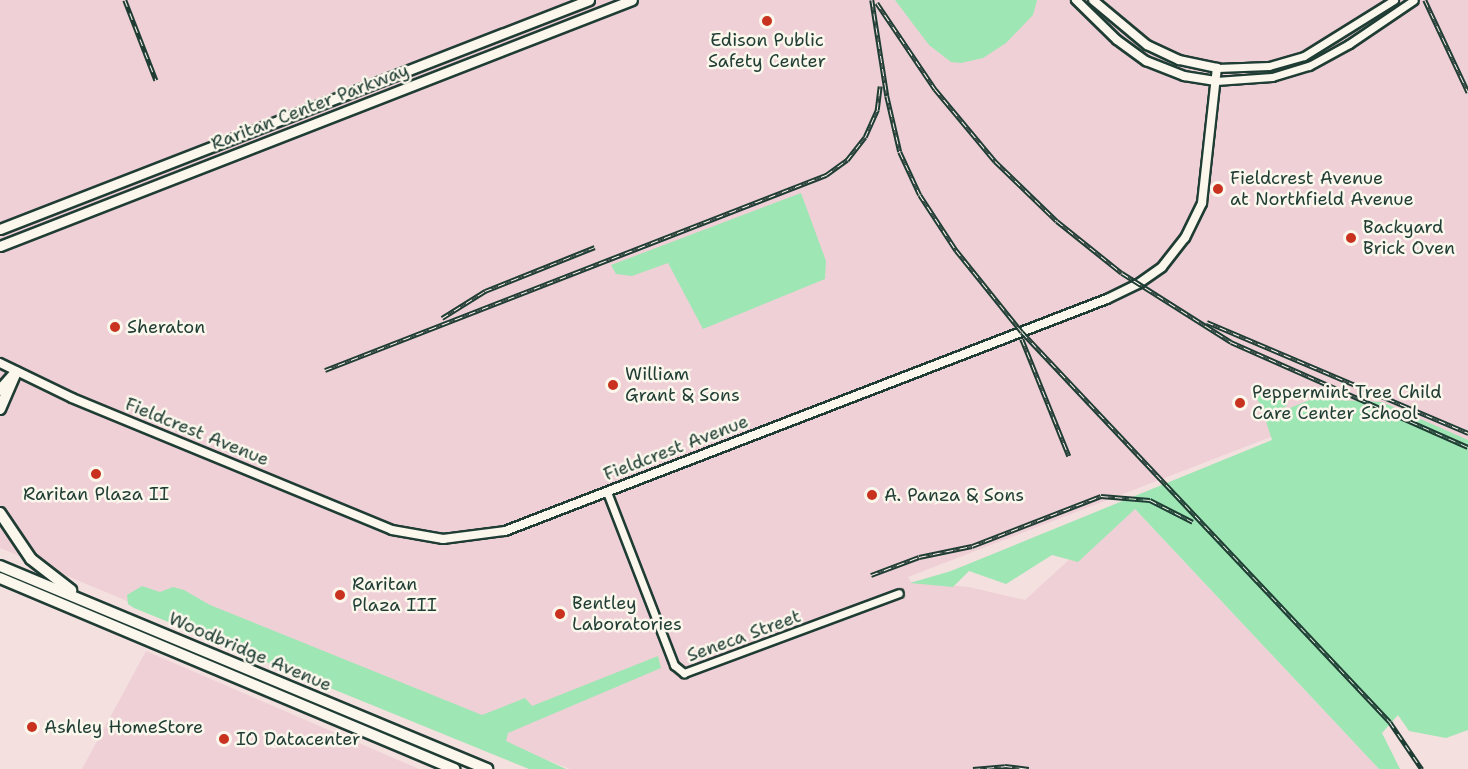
<!DOCTYPE html>
<style>
body{margin:0}
#map{position:relative;width:1468px;height:769px;overflow:hidden;background:#f4e0df;font-family:"Shantell Sans",sans-serif}
div>[style]{position:absolute}
[style*='--x']{left:calc(var(--x)*1px);top:calc(var(--y)*1px);width:calc(var(--w)*1px);rotate:calc(var(--a)*1deg)}
.built>*{inset:0;background:#efd0d6}
.green>*{inset:0;background:#9ee6b4}
.roads{filter:drop-shadow(2px 0 #1f3d34) drop-shadow(-2px 0 #1f3d34) drop-shadow(0 2px #1f3d34) drop-shadow(0 -2px #1f3d34)}
.minor>*{height:7px;margin:-3.5px;padding:0 3.5px;transform-origin:3.5px;border-radius:3.5px;background:#fbf7ec}
.tertiary>*{height:8px;margin:-4px;padding:0 4px;transform-origin:4px;border-radius:4px;background:#fbf7ec}
.secondary>*{height:9px;margin:-4.5px;padding:0 4.5px;transform-origin:4.5px;border-radius:4.5px;background:#fbf7ec}
.primary>*{height:10px;margin:-5px;padding:0 5px;transform-origin:5px;border-radius:5px;background:#fbf7ec}
.rail>*{height:4.5px;margin-top:-2.25px;transform-origin:0;background:repeating-linear-gradient(90deg,#fbf7ec 0 7px,#1f3d34 0 14px);box-sizing:border-box;border-block:2px solid #1f3d34}
.dots>*{width:16px;height:16px;translate:-50% -50%;box-sizing:border-box;border:3px solid #fbf7ec;border-radius:50%}
span{translate:-50% -50%;white-space:nowrap;text-align:center;line-height:1.15;-webkit-text-stroke:5px #fbf7ec;paint-order:stroke}
.poi-label{font-size:18px;color:#1f3d34}
.left{translate:0 -50%;text-align:left}
.street-label{font-size:18px;color:#1f3d34}
</style>
<div id="map">
<div class="built">
<i style="clip-path:polygon(0 0,1468px 0,1468px 459px,1346px 408px,908px 577px,911px 582px,969px 587px,1025px 600px,1130px 504px,1379px 769px,570px 769px,512px 746px,506px 759px,0 548px)"></i>
<i style="clip-path:polygon(146px 651px,419px 769px,82px 769px)"></i>
</div>
<div class="green">
<i style="clip-path:polygon(895px 0,1037px 0,1033px 15px,1006px 43px,983px 58px,961px 63px,951px 62px,929px 45px)"></i>
<i style="clip-path:polygon(801px 193px,826px 261px,825px 279px,703px 329px,668px 263px,632px 276px,616px 274px,611px 265px)"></i>
<i style="clip-path:polygon(1267px 392px,1285px 400px,1287px 406px,1264px 415px,1256px 396px)"></i>
<i style="clip-path:polygon(1312px 399px,1382px 402px,1468px 440px,1468px 730px,1446px 738px,1409px 731px,1398px 715px,1382px 733px,1400px 769px,1379px 769px,1135px 509px,1078px 562px,1052px 555px,1006px 584px,969px 571px,953px 587px,910px 583px,951px 571px,1272px 440px,1265px 418px)"></i>
<i style="clip-path:polygon(142px 586px,160px 592px,173px 587px,184px 590px,210px 605px,482px 715px,525px 698px,532px 706px,658px 656px,661px 668px,508px 733px,506px 741px,566px 769px,529px 769px,134px 608px,128px 604px,127px 595px)"></i>
</div>
<div class="roads">
<div class="minor">
<i style="--x:1217;--y:68;--w:52;--a:-2.2"></i>
<i style="--x:1269;--y:66;--w:36;--a:-16"></i>
<i style="--x:1304;--y:56;--w:106;--a:-31.9"></i>
<i style="--x:1216;--y:81;--w:56;--a:-4.1"></i>
<i style="--x:1272;--y:77;--w:39;--a:-17"></i>
<i style="--x:1309;--y:66;--w:46;--a:-28.8"></i>
<i style="--x:1349;--y:44;--w:78;--a:-34.1"></i>
<i style="--x:607;--y:492;--w:186;--a:68.8"></i>
<i style="--x:674;--y:665;--w:13;--a:39"></i>
<i style="--x:684;--y:673;--w:229;--a:-20.4"></i>
</div>
<div class="tertiary">
<i style="--x:1076;--y:0;--w:57;--a:44.3"></i>
<i style="--x:1117;--y:40;--w:36;--a:36"></i>
<i style="--x:1146;--y:61;--w:41;--a:21.5"></i>
<i style="--x:1184;--y:76;--w:32;--a:9"></i>
<i style="--x:0;--y:363;--w:80;--a:25.9"></i>
<i style="--x:72;--y:398;--w:346;--a:22.4"></i>
<i style="--x:392;--y:530;--w:52;--a:10"></i>
<i style="--x:443;--y:539;--w:63;--a:-7.4"></i>
<i style="--x:505;--y:531;--w:645;--a:-21.08"></i>
<i style="--x:1107;--y:299;--w:34;--a:-26"></i>
<i style="--x:1138;--y:284;--w:29;--a:-35"></i>
<i style="--x:1162;--y:267;--w:37;--a:-52"></i>
<i style="--x:1185;--y:238;--w:39;--a:-64"></i>
<i style="--x:1202;--y:203;--w:136;--a:-83.7"></i>
<i style="--x:1217;--y:68;--w:39;--a:-168"></i>
<i style="--x:1179;--y:60;--w:35;--a:-155"></i>
<i style="--x:1147;--y:45;--w:70;--a:-140.2"></i>
</div>
<div class="secondary">
<i style="--x:0;--y:229;--w:632;--a:-21.25"></i>
<i style="--x:0;--y:246;--w:678;--a:-21.27"></i>
</div>
<div class="primary">
<i style="--x:0;--y:390;--w:24;--a:-48"></i>
<i style="--x:0;--y:409;--w:40;--a:-66.6"></i>
<i style="--x:0;--y:513;--w:55;--a:56"></i>
<i style="--x:31;--y:559;--w:51;--a:37.8"></i>
<i style="--x:0;--y:566;--w:528;--a:22.63"></i>
<i style="--x:0;--y:578;--w:493;--a:22.8"></i>
</div>
</div>
<div class="rail">
<i style="--x:125;--y:0;--w:86;--a:68.8"></i>
<i style="--x:872;--y:0;--w:97;--a:81.1"></i>
<i style="--x:887;--y:96;--w:57;--a:76.9"></i>
<i style="--x:900;--y:152;--w:47;--a:65.1"></i>
<i style="--x:920;--y:195;--w:66;--a:56.8"></i>
<i style="--x:956;--y:250;--w:105;--a:51.2"></i>
<i style="--x:1022;--y:332;--w:536;--a:46.66"></i>
<i style="--x:1390;--y:722;--w:57;--a:55.8"></i>
<i style="--x:1425;--y:0;--w:102;--a:64.9"></i>
<i style="--x:877;--y:3;--w:104;--a:56"></i>
<i style="--x:935;--y:89;--w:94;--a:50.2"></i>
<i style="--x:995;--y:161;--w:86;--a:44.1"></i>
<i style="--x:1057;--y:221;--w:83;--a:38.7"></i>
<i style="--x:1122;--y:273;--w:129;--a:32.3"></i>
<i style="--x:1231;--y:342;--w:259;--a:23.9"></i>
<i style="--x:442;--y:318;--w:51;--a:-32.1"></i>
<i style="--x:485;--y:291;--w:118;--a:-21.8"></i>
<i style="--x:1207;--y:322;--w:284;--a:23"></i>
<i style="--x:1022;--y:339;--w:126;--a:68.1"></i>
<i style="--x:325;--y:370;--w:538;--a:-21.27"></i>
<i style="--x:826;--y:175;--w:26;--a:-36"></i>
<i style="--x:847;--y:160;--w:29;--a:-52"></i>
<i style="--x:865;--y:137;--w:30;--a:-66"></i>
<i style="--x:877;--y:110;--w:24;--a:-83"></i>
<i style="--x:871;--y:575;--w:51;--a:-20.6"></i>
<i style="--x:919;--y:557;--w:54;--a:-11.7"></i>
<i style="--x:972;--y:546;--w:138;--a:-21.2"></i>
<i style="--x:1101;--y:496;--w:49;--a:4.7"></i>
<i style="--x:1150;--y:500;--w:48;--a:27.1"></i>
<i style="--x:973;--y:769;--w:32;--a:-5"></i>
<i style="--x:1005;--y:766;--w:24;--a:7"></i>
</div>
<div class="dots">
<i style="left:767px;top:21px;background:#c8321e"></i>
<i style="left:1218px;top:189px;background:#c8321e"></i>
<i style="left:1351px;top:238px;background:#c8321e"></i>
<i style="left:115px;top:327px;background:#c8321e"></i>
<i style="left:613px;top:385px;background:#c8321e"></i>
<i style="left:1240px;top:403px;background:#c8321e"></i>
<i style="left:96px;top:474px;background:#c8321e"></i>
<i style="left:872px;top:495px;background:#c8321e"></i>
<i style="left:340px;top:595px;background:#c8321e"></i>
<i style="left:560px;top:614px;background:#c8321e"></i>
<i style="left:32px;top:727px;background:#c8321e"></i>
<i style="left:224px;top:739px;background:#c8321e"></i>
</div>
<div class="poi-label">
<span style="left:767px;top:51px">Edison Public<br>Safety Center</span>
<span class="left" style="left:1230px;top:189px">Fieldcrest Avenue<br>at Northfield Avenue</span>
<span class="left" style="left:1363px;top:238px">Backyard<br>Brick Oven</span>
<span class="left" style="left:127px;top:327px">Sheraton</span>
<span class="left" style="left:625px;top:385px">William<br>Grant &amp; Sons</span>
<span class="left" style="left:1252px;top:403px">Peppermint Tree Child<br>Care Center School</span>
<span style="left:96px;top:494px">Raritan Plaza II</span>
<span class="left" style="left:884px;top:495px">A. Panza &amp; Sons</span>
<span class="left" style="left:352px;top:595px">Raritan<br>Plaza III</span>
<span class="left" style="left:572px;top:614px">Bentley<br>Laboratories</span>
<span class="left" style="left:44px;top:727px">Ashley HomeStore</span>
<span class="left" style="left:236px;top:739px">IO Datacenter</span>
</div>
<div class="street-label">
<span style="left:310px;top:107px;rotate:-21deg">Raritan Center Parkway</span>
<span style="left:197px;top:432px;rotate:22deg">Fieldcrest Avenue</span>
<span style="left:676px;top:448px;rotate:-21deg">Fieldcrest Avenue</span>
<span style="left:744px;top:636px;rotate:-20deg">Seneca Street</span>
<span style="left:250px;top:652px;rotate:23deg">Woodbridge Avenue</span>
</div>
</div>
